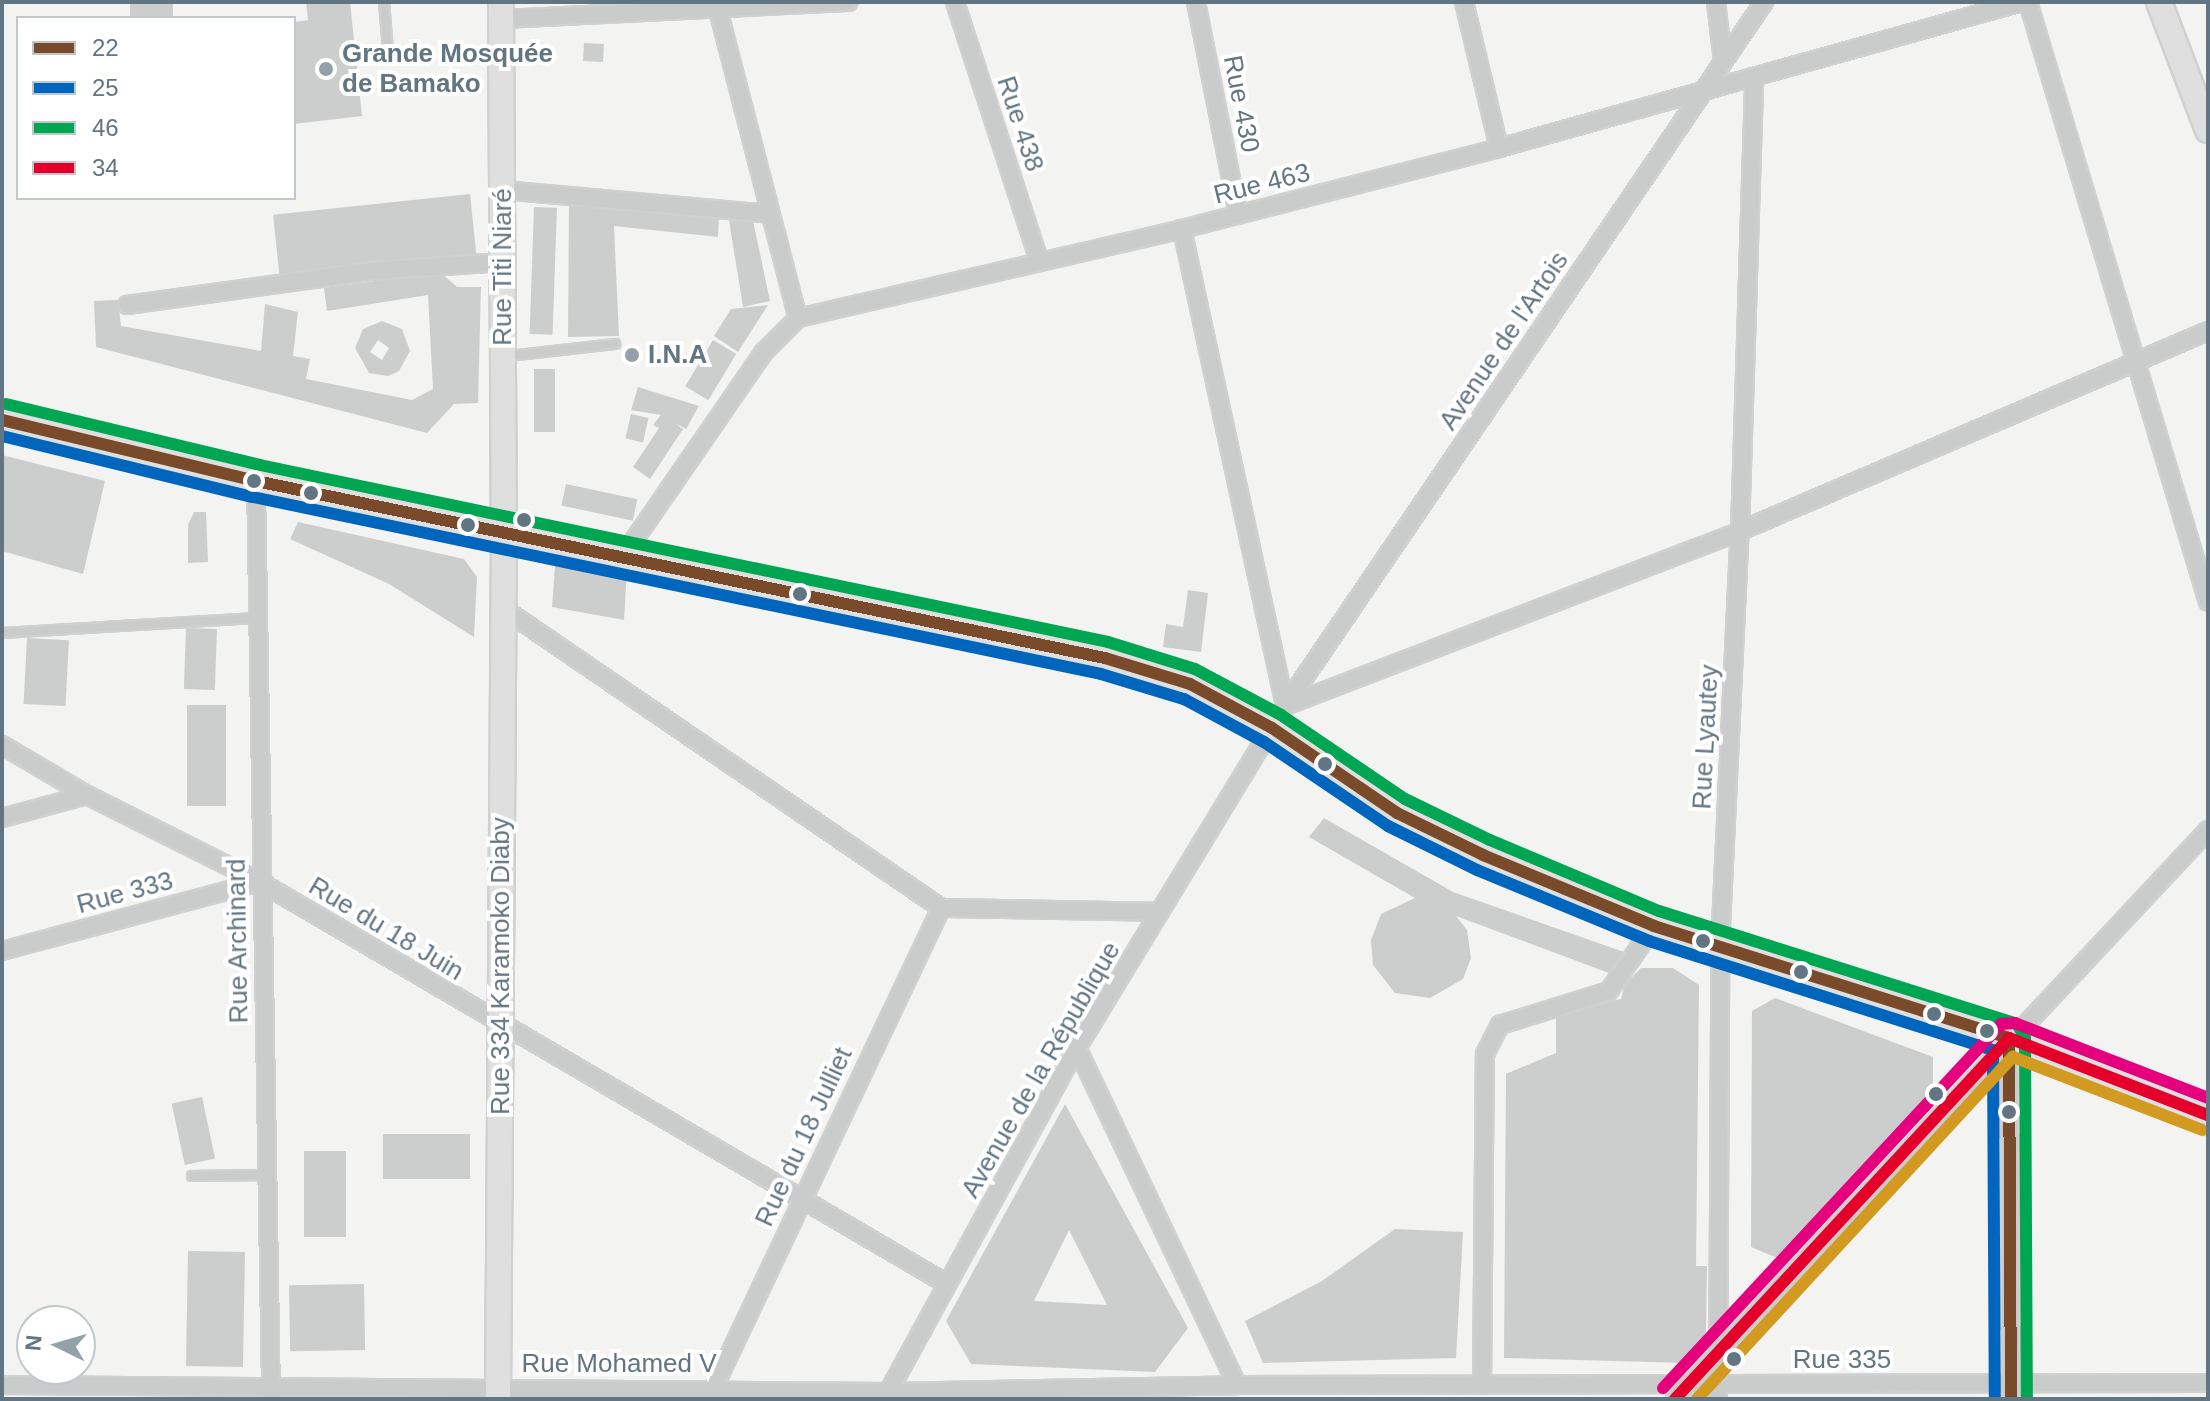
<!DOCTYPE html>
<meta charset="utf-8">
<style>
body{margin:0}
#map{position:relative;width:2210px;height:1401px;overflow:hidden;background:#f3f3f1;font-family:Arial,sans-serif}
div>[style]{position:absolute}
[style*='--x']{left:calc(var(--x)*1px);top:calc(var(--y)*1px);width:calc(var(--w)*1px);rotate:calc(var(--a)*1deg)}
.building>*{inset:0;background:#cccece;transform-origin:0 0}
.roads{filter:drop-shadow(2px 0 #cfd1d1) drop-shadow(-2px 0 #cfd1d1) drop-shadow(0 2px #cfd1d1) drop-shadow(0 -2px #cfd1d1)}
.lane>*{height:8px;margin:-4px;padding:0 4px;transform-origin:4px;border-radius:4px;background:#cacccc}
.street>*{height:16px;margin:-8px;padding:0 8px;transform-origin:8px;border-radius:8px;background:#cacccc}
.secondary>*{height:24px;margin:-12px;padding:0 12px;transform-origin:12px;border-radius:12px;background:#dfdfe0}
.primary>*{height:26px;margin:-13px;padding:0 13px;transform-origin:13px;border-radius:13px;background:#dfdfe0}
.bus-1>*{height:12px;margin:-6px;padding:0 6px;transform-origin:6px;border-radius:6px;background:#7a4b2a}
.bus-2>*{height:12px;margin:-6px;padding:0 6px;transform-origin:6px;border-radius:6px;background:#0065bd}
.bus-3>*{height:12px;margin:-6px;padding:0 6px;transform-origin:6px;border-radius:6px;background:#00a651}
.bus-4>*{height:12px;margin:-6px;padding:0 6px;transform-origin:6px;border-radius:6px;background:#e4002b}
.bus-5>*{height:12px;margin:-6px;padding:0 6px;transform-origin:6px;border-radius:6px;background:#d29a20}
.bus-6>*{height:12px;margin:-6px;padding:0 6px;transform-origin:6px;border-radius:6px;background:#e5007d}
.dots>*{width:22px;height:22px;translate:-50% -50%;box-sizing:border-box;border:4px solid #fff;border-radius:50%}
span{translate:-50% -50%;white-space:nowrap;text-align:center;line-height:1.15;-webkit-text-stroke:8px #fff;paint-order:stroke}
.poi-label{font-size:26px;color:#627582;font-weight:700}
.left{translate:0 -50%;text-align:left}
.street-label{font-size:26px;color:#627582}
.frame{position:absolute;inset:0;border:4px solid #627582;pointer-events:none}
.legend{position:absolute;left:16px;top:16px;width:280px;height:184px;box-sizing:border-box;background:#fff;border:2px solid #c0c8cd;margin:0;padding:10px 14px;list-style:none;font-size:24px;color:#627582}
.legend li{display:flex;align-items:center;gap:16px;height:40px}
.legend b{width:40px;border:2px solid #c0c8cd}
.north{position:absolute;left:16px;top:1305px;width:80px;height:80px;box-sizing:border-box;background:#fff;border:2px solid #c0c8cd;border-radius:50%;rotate:275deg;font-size:22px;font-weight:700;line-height:32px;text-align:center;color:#627582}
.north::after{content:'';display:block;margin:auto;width:28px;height:36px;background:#95a1a9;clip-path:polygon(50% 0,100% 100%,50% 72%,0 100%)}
</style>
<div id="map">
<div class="building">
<i style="left:130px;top:2px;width:43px;height:16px"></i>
<i style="clip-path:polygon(306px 2px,350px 2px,362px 116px,294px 124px,294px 22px,308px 20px)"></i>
<i style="left:584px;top:43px;width:20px;height:18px;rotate:3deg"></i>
<i style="left:470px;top:194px;width:61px;height:198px;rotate:84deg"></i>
<i style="clip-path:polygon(569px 203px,719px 216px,718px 237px,614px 226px,619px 336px,568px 337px)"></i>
<i style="left:534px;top:207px;width:23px;height:127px;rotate:2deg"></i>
<i style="clip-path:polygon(728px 214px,752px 216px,770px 301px,743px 307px)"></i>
<i style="clip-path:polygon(440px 272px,457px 287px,481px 287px,478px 403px,454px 404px,427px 433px,96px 347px,94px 301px,118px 300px,121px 326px,261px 351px,265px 304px,298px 312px,293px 356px,310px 359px,306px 379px,412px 400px,433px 389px,428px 295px,327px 311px,324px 288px)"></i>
<i style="clip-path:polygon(768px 305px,738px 352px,714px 336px,731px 309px)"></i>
<i style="clip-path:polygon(evenodd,382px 321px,402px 329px,410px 351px,399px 371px,388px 376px,369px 373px,355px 348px,363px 329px,382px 321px,378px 340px,389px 348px,382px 360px,370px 352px,378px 340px)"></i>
<i style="left:713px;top:340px;width:27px;height:54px;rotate:31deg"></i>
<i style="left:534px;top:369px;width:21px;height:63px"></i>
<i style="clip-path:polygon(638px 387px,699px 406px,686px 429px,675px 423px,683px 429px,650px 479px,633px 467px,659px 428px,653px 425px,661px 415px,631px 410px)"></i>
<i style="left:631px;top:414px;width:18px;height:25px;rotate:13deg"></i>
<i style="clip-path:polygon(2px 455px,105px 481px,83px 574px,2px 551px)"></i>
<i style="left:566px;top:484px;width:73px;height:22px;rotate:12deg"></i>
<i style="clip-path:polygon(194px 512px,206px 512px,208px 562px,188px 563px,188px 525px)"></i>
<i style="clip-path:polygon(298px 522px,464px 559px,477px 577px,474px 637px,389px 584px,290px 539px)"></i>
<i style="clip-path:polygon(556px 553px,627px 568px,624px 620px,552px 607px)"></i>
<i style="clip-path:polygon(1188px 590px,1208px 593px,1201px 652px,1163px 647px,1166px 624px,1183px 627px)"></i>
<i style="left:186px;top:628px;width:31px;height:61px;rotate:2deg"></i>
<i style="left:27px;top:638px;width:42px;height:66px;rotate:3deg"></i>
<i style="left:187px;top:705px;width:39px;height:101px"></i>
<i style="clip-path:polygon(1324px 818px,1453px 892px,1624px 952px,1617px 976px,1456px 916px,1467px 930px,1471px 958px,1463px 979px,1430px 998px,1395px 993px,1373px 965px,1371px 940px,1381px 914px,1415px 898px,1309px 837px)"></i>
<i style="clip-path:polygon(1641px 968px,1673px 968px,1699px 985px,1696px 1266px,1707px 1266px,1706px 1332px,1685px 1363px,1504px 1358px,1506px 1074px,1556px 1053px,1556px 1009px,1621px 999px,1625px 984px)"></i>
<i style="clip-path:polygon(1775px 998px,1933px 1057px,1933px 1090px,1784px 1261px,1751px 1247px,1752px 1011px)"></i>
<i style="left:202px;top:1097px;width:63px;height:31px;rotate:78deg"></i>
<i style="clip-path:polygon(evenodd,1065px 1104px,1188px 1328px,1155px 1372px,971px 1364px,946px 1321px,1065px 1104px,1069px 1230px,1107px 1305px,1034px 1301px,1069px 1230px)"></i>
<i style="left:383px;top:1134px;width:87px;height:45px"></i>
<i style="left:304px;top:1151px;width:42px;height:86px"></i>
<i style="clip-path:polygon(1395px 1229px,1463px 1232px,1456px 1358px,1263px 1363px,1245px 1321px,1322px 1281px)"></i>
<i style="left:188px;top:1251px;width:57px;height:115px;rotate:1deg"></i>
<i style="left:364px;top:1284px;width:66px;height:75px;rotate:89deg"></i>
</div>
<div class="roads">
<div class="lane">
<i style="--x:384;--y:2;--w:49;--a:85.3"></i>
<i style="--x:508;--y:356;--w:108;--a:-6.4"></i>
<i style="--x:2;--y:633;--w:255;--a:-3.4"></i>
<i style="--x:192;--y:1176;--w:75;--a:-0.8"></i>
</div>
<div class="street">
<i style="--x:716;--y:2;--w:326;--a:75.5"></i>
<i style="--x:955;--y:2;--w:271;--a:72"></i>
<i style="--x:1196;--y:2;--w:217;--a:78.8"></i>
<i style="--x:1464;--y:2;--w:150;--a:76.5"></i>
<i style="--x:1716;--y:2;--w:59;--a:83.2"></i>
<i style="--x:2028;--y:2;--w:626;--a:73.3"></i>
<i style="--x:501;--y:19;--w:348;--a:-2.8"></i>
<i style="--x:502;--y:190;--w:269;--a:5.1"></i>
<i style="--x:1182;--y:229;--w:488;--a:77.8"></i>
<i style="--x:127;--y:305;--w:246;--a:-7.9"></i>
<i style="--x:371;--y:271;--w:132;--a:-3.9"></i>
<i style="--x:256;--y:481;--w:918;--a:89.06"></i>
<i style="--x:621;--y:559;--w:252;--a:-55.4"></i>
<i style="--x:764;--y:352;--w:48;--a:-45"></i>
<i style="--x:798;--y:318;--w:394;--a:-13"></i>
<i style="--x:1182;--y:229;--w:327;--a:-14.3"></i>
<i style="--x:1499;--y:148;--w:543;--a:-15.6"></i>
<i style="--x:504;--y:609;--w:529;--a:34.38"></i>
<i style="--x:941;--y:908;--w:219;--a:1"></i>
<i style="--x:1285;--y:706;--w:487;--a:-21"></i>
<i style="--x:1740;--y:531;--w:509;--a:-23.14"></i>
<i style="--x:2;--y:745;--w:99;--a:30.5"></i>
<i style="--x:87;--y:795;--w:194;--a:26.7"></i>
<i style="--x:260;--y:882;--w:796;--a:30.33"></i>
<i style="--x:2;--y:818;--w:88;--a:-15.1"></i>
<i style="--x:2;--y:951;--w:267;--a:-15"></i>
<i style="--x:2009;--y:1038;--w:361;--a:89.7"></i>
<i style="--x:1077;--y:1048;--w:373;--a:64.6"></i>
<i style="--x:2;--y:1385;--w:886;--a:0.45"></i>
<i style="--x:888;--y:1392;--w:349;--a:-1.1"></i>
<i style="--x:1237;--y:1385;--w:971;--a:-0.12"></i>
<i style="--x:1482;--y:1385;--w:331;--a:-89.5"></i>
<i style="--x:1485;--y:1054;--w:33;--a:-63"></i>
<i style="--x:1500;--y:1025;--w:114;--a:-17.3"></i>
<i style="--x:1609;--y:991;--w:79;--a:-55.3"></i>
<i style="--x:714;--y:1387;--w:530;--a:-64.64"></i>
<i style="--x:885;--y:1398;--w:399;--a:-61.3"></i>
<i style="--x:1077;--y:1048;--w:400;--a:-58.7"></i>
<i style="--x:1285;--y:706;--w:852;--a:-55.77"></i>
<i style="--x:1675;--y:1399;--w:780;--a:-46.87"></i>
<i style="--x:1718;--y:1399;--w:451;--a:-89.7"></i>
<i style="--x:1720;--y:948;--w:417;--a:-87.3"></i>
<i style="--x:1740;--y:531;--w:453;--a:-88.2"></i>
</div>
<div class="secondary">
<i style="--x:2159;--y:2;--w:137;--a:69.1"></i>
<i style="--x:498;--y:1399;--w:854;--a:-89.6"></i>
<i style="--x:504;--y:545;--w:543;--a:-90.32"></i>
</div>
<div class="primary">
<i style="--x:2;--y:420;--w:261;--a:13.5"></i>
<i style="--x:256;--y:481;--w:867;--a:11.78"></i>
<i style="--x:1105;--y:658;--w:89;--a:17"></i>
<i style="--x:1190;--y:684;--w:93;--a:28.2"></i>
<i style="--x:1272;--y:728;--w:151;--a:34.2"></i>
<i style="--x:1397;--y:813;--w:96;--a:26"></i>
<i style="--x:1483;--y:855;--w:185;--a:22.5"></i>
<i style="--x:1654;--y:926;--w:372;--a:17.5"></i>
<i style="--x:2009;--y:1038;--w:213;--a:21.2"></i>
</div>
</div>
<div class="bus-1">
<i style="--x:2;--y:420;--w:261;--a:13.5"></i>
<i style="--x:256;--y:481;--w:867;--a:11.78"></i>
<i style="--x:1105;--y:658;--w:89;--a:17"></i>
<i style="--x:1190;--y:684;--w:93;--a:28.2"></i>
<i style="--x:1272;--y:728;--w:151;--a:34.2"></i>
<i style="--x:1397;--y:813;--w:96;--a:26"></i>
<i style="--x:1483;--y:855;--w:185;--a:22.5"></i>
<i style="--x:1654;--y:926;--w:372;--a:17.5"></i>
<i style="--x:2009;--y:1038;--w:361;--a:89.7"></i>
</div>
<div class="bus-2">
<i style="--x:2;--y:436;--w:258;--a:13.7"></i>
<i style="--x:253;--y:497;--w:866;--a:11.79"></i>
<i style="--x:1101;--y:674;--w:87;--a:16.8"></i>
<i style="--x:1184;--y:699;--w:91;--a:28.3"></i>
<i style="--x:1264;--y:742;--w:150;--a:34.1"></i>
<i style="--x:1388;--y:826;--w:99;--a:26.3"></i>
<i style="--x:1477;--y:870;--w:186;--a:22.4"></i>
<i style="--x:1649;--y:941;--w:361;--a:17.6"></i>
<i style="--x:1993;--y:1050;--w:349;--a:89.7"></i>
</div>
<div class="bus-3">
<i style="--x:6;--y:404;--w:261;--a:13.5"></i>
<i style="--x:260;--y:465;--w:866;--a:11.79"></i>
<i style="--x:1108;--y:642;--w:91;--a:17.2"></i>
<i style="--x:1195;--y:669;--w:98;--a:28.1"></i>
<i style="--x:1281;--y:715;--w:150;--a:34.1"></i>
<i style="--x:1405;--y:799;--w:94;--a:25.8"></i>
<i style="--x:1490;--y:840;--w:183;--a:22.8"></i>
<i style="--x:1659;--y:911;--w:375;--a:17.5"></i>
<i style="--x:2017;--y:1024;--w:16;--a:60"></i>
<i style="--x:2025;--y:1038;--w:361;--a:89.7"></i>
</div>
<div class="bus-4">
<i style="--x:1675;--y:1399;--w:492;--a:-47.2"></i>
<i style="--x:2009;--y:1038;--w:213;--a:21.2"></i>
</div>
<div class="bus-5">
<i style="--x:1697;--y:1399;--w:466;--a:-47.3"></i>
<i style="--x:2013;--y:1057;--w:203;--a:21.1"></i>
</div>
<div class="bus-6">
<i style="--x:1663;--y:1388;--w:497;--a:-47.1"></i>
<i style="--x:2001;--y:1024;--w:14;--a:-4"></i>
<i style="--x:2015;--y:1023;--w:207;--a:21.2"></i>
</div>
<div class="dots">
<i style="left:326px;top:69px;background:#95a1a9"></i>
<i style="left:632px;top:355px;background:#95a1a9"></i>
<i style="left:254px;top:481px;background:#627582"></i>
<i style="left:311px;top:493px;background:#627582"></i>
<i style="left:524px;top:520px;background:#627582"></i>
<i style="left:468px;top:525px;background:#627582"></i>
<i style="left:800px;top:594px;background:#627582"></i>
<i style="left:1325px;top:764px;background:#627582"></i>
<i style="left:1703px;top:941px;background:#627582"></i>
<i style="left:1801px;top:972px;background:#627582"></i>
<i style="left:1934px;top:1014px;background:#627582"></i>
<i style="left:1987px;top:1031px;background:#627582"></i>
<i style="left:1936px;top:1094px;background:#627582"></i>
<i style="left:2009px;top:1112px;background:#627582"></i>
<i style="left:1734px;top:1359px;background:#627582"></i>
</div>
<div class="poi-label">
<span class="left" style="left:342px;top:69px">Grande Mosquée<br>de Bamako</span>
<span class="left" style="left:648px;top:355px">I.N.A</span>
</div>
<div class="street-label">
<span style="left:1241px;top:104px;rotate:79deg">Rue 430</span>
<span style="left:1020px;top:124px;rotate:72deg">Rue 438</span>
<span style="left:1262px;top:184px;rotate:-14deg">Rue 463</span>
<span style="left:503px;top:267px;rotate:-90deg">Rue Titi Niaré</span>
<span style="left:1504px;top:341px;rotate:-56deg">Avenue de l'Artois</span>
<span style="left:1706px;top:737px;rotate:-87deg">Rue Lyautey</span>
<span style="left:125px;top:893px;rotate:-15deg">Rue 333</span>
<span style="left:386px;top:929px;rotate:31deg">Rue du 18 Juin</span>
<span style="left:238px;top:941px;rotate:-91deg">Rue Archinard</span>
<span style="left:501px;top:966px;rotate:-90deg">Rue 334 Karamoko Diaby</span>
<span style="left:1041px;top:1070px;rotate:-60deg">Avenue de la République</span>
<span style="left:804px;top:1137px;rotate:-65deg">Rue du 18 Julliet</span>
<span style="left:1842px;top:1360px">Rue 335</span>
<span style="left:619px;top:1364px">Rue Mohamed V</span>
</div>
<div class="frame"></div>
<ul class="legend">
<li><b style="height:10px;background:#7a4b2a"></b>22</li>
<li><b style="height:10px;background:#0065bd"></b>25</li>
<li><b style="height:10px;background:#00a651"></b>46</li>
<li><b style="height:10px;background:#e4002b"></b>34</li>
</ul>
<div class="north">N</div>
</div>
